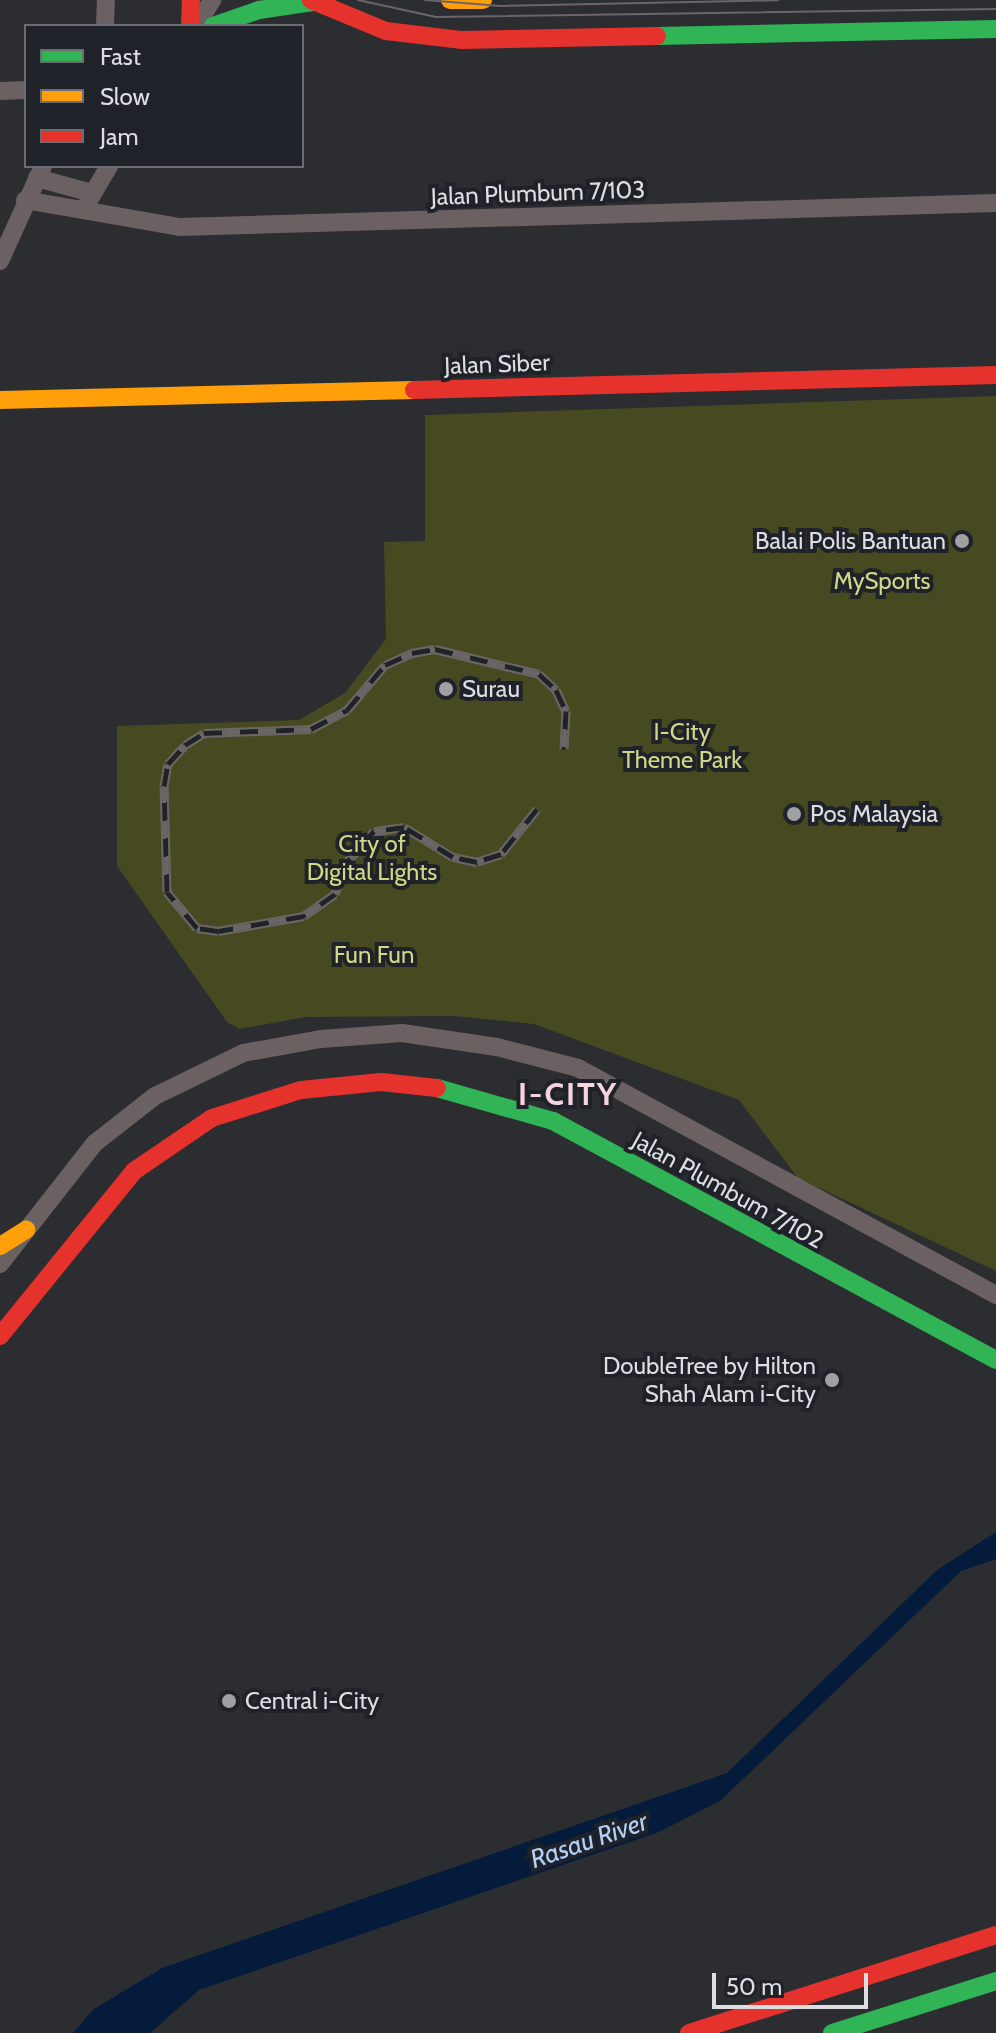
<!DOCTYPE html>
<style>
body{margin:0}
#map{position:relative;width:996px;height:2033px;overflow:hidden;background:#2b2d31;font-family:Cabin,sans-serif}
div>[style]{position:absolute}
[style*='--x']{left:calc(var(--x)*1px);top:calc(var(--y)*1px);width:calc(var(--w)*1px);rotate:calc(var(--a)*1deg)}
.green>*{inset:0;background:#474a21}
.water>*{inset:0;background:#041b3b}
.street>*{height:18px;margin:-9px;padding:0 9px;transform-origin:9px;border-radius:9px;background:#6c6162}
.fast>*{height:18px;margin:-9px;padding:0 9px;transform-origin:9px;border-radius:9px;background:#30b455}
.slow>*{height:18px;margin:-9px;padding:0 9px;transform-origin:9px;border-radius:9px;background:#ff9f0a}
.jam>*{height:18px;margin:-9px;padding:0 9px;transform-origin:9px;border-radius:9px;background:#e5322d}
.tram>*{height:2px;margin:-1px;padding:0 1px;transform-origin:1px;border-radius:1px;background:#6c6567}
.rail>*{height:9px;margin-top:-4.5px;transform-origin:0;background:repeating-linear-gradient(90deg,#202229 0 18px,#6c6567 0 36px);box-sizing:border-box;border-block:2px solid #6c6567}
.dots>*{width:22px;height:22px;translate:-50% -50%;box-sizing:border-box;border:4px solid #202229;border-radius:50%}
span{translate:-50% -50%;white-space:nowrap;text-align:center;line-height:1.15;-webkit-text-stroke:8px #202229;paint-order:stroke}
.street-label{font-size:24px;color:#dcdee2}
.poi-label{font-size:24px;color:#dcdee2}
.right{translate:-100% -50%;text-align:right}
.left{translate:0 -50%;text-align:left}
.park-label{font-size:24px;color:#d1d885}
.water-label{font-size:26px;color:#b1d0f7;font-style:italic}
.district-label{font-size:32px;color:#f6d4de;font-weight:700;letter-spacing:2px}
.legend{position:absolute;left:24px;top:24px;width:280px;height:144px;box-sizing:border-box;background:#202229;border:2px solid #6b6d73;margin:0;padding:10px 14px;list-style:none;font-size:24px;color:#dcdee2}
.legend li{display:flex;align-items:center;gap:16px;height:40px}
.legend b{width:40px;border:2px solid #6b6d73}
.scale{position:absolute;left:712px;top:1973px;width:156px;height:36px;box-sizing:border-box;border:4px solid #dcdee2;border-top:0;padding-left:10px;font-size:24px;line-height:28px;white-space:nowrap;color:#dcdee2;-webkit-text-stroke:6px #202229;paint-order:stroke}
</style>
<div id="map">
<div class="green">
<i style="clip-path:polygon(996px 396px,996px 1271px,798px 1178px,739px 1100px,534px 1024px,454px 1016px,305px 1017px,240px 1029px,227px 1022px,117px 866px,117px 726px,299px 720px,345px 693px,386px 639px,384px 542px,425px 541px,425px 415px)"></i>
</div>
<div class="water">
<i style="clip-path:polygon(996px 1532px,996px 1559px,961px 1571px,720px 1801px,659px 1832px,199px 1990px,150px 2033px,73px 2033px,94px 2009px,162px 1968px,727px 1773px,937px 1570px)"></i>
</div>
<div class="street">
<i style="--x:105;--y:26;--w:26;--a:-88"></i>
<i style="--x:196;--y:26;--w:31;--a:-58"></i>
<i style="--x:0;--y:91;--w:26;--a:-2"></i>
<i style="--x:37;--y:178;--w:57;--a:15.3"></i>
<i style="--x:25;--y:200;--w:157;--a:9.9"></i>
<i style="--x:180;--y:227;--w:816;--a:-1.68"></i>
<i style="--x:88;--y:202;--w:42;--a:-59.7"></i>
<i style="--x:0;--y:261;--w:104;--a:-65.6"></i>
<i style="--x:0;--y:1264;--w:154;--a:-51.9"></i>
<i style="--x:95;--y:1143;--w:76;--a:-38.1"></i>
<i style="--x:155;--y:1096;--w:98;--a:-26"></i>
<i style="--x:243;--y:1053;--w:79;--a:-10.2"></i>
<i style="--x:321;--y:1039;--w:81;--a:-4.2"></i>
<i style="--x:402;--y:1033;--w:96;--a:8.4"></i>
<i style="--x:497;--y:1047;--w:84;--a:14.5"></i>
<i style="--x:578;--y:1068;--w:476;--a:28.5"></i>
</div>
<div class="fast">
<i style="--x:213;--y:26;--w:49;--a:-19.2"></i>
<i style="--x:259;--y:10;--w:56;--a:-8.3"></i>
<i style="--x:657;--y:36;--w:339;--a:-1.2"></i>
<i style="--x:437;--y:1088;--w:121;--a:15.9"></i>
<i style="--x:553;--y:1121;--w:503;--a:28.35"></i>
<i style="--x:832;--y:2033;--w:172;--a:-17.6"></i>
</div>
<div class="slow">
<i style="--x:450;--y:0;--w:33;--a:0"></i>
<i style="--x:0;--y:400;--w:414;--a:-1.4"></i>
<i style="--x:0;--y:1246;--w:31;--a:-32"></i>
</div>
<div class="jam">
<i style="--x:311;--y:0;--w:81;--a:22.5"></i>
<i style="--x:386;--y:31;--w:77;--a:6.8"></i>
<i style="--x:462;--y:40;--w:195;--a:-1.2"></i>
<i style="--x:190;--y:26;--w:26;--a:-88"></i>
<i style="--x:414;--y:390;--w:582;--a:-1.48"></i>
<i style="--x:0;--y:1336;--w:213;--a:-50.9"></i>
<i style="--x:134;--y:1171;--w:94;--a:-34.2"></i>
<i style="--x:212;--y:1118;--w:93;--a:-17.5"></i>
<i style="--x:301;--y:1090;--w:80;--a:-5.7"></i>
<i style="--x:381;--y:1082;--w:56;--a:6.1"></i>
<i style="--x:689;--y:2033;--w:322;--a:-17.7"></i>
</div>
<div class="tram">
<i style="--x:358;--y:0;--w:80;--a:12.3"></i>
<i style="--x:436;--y:17;--w:560;--a:-0.82"></i>
<i style="--x:425;--y:0;--w:76;--a:4.5"></i>
<i style="--x:501;--y:6;--w:277;--a:-1.2"></i>
</div>
<div class="rail">
<i style="--x:537;--y:809;--w:58;--a:128.7"></i>
<i style="--x:501;--y:854;--w:25;--a:162"></i>
<i style="--x:477;--y:862;--w:25;--a:-168"></i>
<i style="--x:453;--y:857;--w:57;--a:-148.5"></i>
<i style="--x:404;--y:827;--w:30;--a:172"></i>
<i style="--x:374;--y:831;--w:40;--a:131"></i>
<i style="--x:348;--y:861;--w:35;--a:112"></i>
<i style="--x:335;--y:894;--w:38;--a:145"></i>
<i style="--x:304;--y:916;--w:87;--a:170.1"></i>
<i style="--x:218;--y:931;--w:21;--a:-172"></i>
<i style="--x:197;--y:928;--w:47;--a:-129.8"></i>
<i style="--x:167;--y:892;--w:106;--a:-91.6"></i>
<i style="--x:164;--y:786;--w:22;--a:-80"></i>
<i style="--x:168;--y:764;--w:25;--a:-48"></i>
<i style="--x:185;--y:745;--w:22;--a:-32"></i>
<i style="--x:204;--y:733;--w:107;--a:-2.1"></i>
<i style="--x:311;--y:729;--w:41;--a:-27.8"></i>
<i style="--x:347;--y:710;--w:59;--a:-49.8"></i>
<i style="--x:385;--y:665;--w:30;--a:-24"></i>
<i style="--x:412;--y:653;--w:23;--a:-10"></i>
<i style="--x:435;--y:649;--w:107;--a:13.5"></i>
<i style="--x:539;--y:674;--w:23;--a:43"></i>
<i style="--x:556;--y:690;--w:23;--a:65"></i>
<i style="--x:566;--y:711;--w:38;--a:93"></i>
</div>
<div class="dots">
<i style="left:962px;top:541px;background:#9ea0a4"></i>
<i style="left:446px;top:689px;background:#9ea0a4"></i>
<i style="left:794px;top:814px;background:#9ea0a4"></i>
<i style="left:832px;top:1380px;background:#9ea0a4"></i>
<i style="left:229px;top:1701px;background:#9ea0a4"></i>
</div>
<div class="street-label">
<span style="left:538px;top:193px;rotate:-2deg">Jalan Plumbum 7/103</span>
<span style="left:497px;top:364px;rotate:-2deg">Jalan Siber</span>
<span style="left:728px;top:1190px;rotate:29deg">Jalan Plumbum 7/102</span>
</div>
<div class="poi-label">
<span class="right" style="left:946px;top:541px">Balai Polis Bantuan</span>
<span class="left" style="left:462px;top:689px">Surau</span>
<span class="left" style="left:810px;top:814px">Pos Malaysia</span>
<span class="right" style="left:816px;top:1380px">DoubleTree by Hilton<br>Shah Alam i-City</span>
<span class="left" style="left:245px;top:1701px">Central i-City</span>
</div>
<div class="park-label">
<span style="left:882px;top:581px">MySports</span>
<span style="left:682px;top:746px">I-City<br>Theme Park</span>
<span style="left:372px;top:858px">City of<br>Digital Lights</span>
<span style="left:374px;top:955px">Fun Fun</span>
</div>
<div class="water-label">
<span style="left:589px;top:1841px;rotate:-19deg">Rasau River</span>
</div>
<div class="district-label">
<span style="left:568px;top:1094px">I-CITY</span>
</div>
<ul class="legend">
<li><b style="height:10px;background:#30b455"></b>Fast</li>
<li><b style="height:10px;background:#ff9f0a"></b>Slow</li>
<li><b style="height:10px;background:#e5322d"></b>Jam</li>
</ul>
<div class="scale">50 m</div>
</div>
